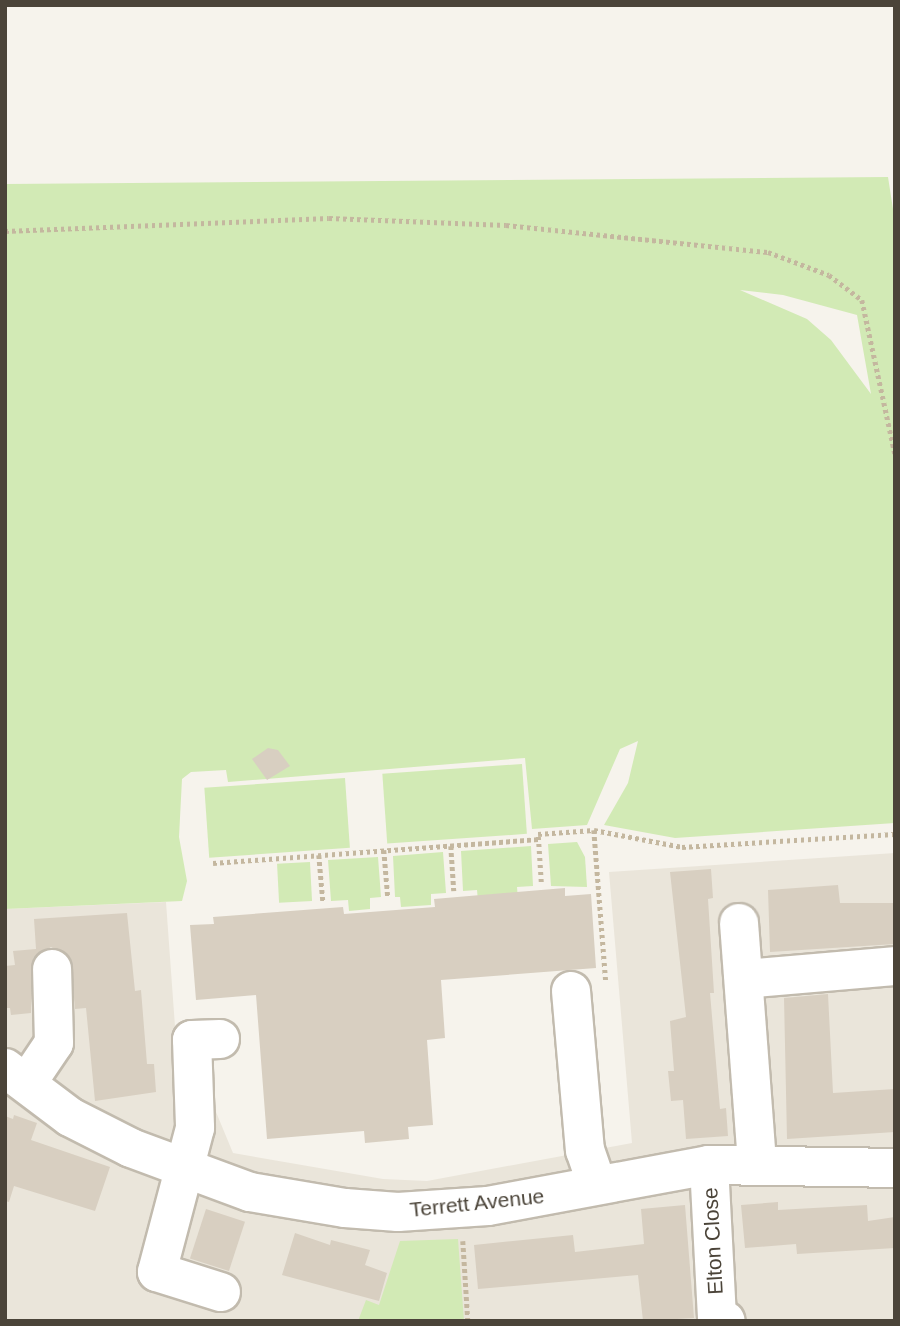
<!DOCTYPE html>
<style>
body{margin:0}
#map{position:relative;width:900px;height:1326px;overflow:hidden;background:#f6f3ec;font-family:Helvetica,sans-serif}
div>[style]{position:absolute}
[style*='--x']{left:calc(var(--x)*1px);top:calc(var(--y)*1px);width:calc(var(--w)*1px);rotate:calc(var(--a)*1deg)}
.residential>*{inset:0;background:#eae5da}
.green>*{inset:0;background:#d2eab5;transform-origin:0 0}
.building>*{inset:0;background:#d8cfc1;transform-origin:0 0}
.path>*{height:4.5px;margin-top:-2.25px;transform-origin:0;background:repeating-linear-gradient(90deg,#c4b79f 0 3.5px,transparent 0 7px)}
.roads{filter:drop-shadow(2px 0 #c2bbae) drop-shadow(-2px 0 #c2bbae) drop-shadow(0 2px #c2bbae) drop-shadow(0 -2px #c2bbae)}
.minor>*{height:38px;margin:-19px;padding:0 19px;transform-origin:19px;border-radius:19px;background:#fff}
span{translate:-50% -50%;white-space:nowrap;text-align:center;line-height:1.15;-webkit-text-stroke:6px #fff;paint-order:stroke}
.street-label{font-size:21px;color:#4b4439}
.frame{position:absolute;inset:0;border:7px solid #4b4439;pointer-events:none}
</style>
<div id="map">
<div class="residential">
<i style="clip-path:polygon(895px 853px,895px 1321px,5px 1321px,5px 909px,166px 902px,178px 1068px,211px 1069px,216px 1112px,233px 1153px,383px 1179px,427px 1181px,632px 1143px,609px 872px)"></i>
</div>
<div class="green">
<i style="clip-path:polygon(evenodd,888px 177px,895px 222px,895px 823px,675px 838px,604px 825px,628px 783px,638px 741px,620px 749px,587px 825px,532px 829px,525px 758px,228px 782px,226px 770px,191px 772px,182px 779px,179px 837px,187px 881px,182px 901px,5px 909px,5px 184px,888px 177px,740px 290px,783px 295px,857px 315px,871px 394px,831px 340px,807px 319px,740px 290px)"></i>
<i style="left:522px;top:764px;width:70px;height:140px;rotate:86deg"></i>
<i style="left:345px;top:778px;width:70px;height:141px;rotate:86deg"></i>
<i style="clip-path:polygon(577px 842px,585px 857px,587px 887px,551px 886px,548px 844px)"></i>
<i style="clip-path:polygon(531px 846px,533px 886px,517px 887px,518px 898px,478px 901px,477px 890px,463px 891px,461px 851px)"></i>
<i style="clip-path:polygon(443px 852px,446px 893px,431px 894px,431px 905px,401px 907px,400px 897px,395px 897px,393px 856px)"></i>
<i style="clip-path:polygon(378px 857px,381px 897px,370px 898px,370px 909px,349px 911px,348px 900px,331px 901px,328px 860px)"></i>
<i style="left:310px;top:862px;width:39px;height:33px;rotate:87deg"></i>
<i style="clip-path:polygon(458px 1239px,464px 1321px,358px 1321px,366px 1300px,379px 1305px,400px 1241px)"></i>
</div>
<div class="building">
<i style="clip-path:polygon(268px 748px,278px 750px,290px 766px,267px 780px,252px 759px)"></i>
<i style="clip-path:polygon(711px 869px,713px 898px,708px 899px,714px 993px,710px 993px,720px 1109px,726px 1108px,728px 1136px,686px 1139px,683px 1100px,671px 1101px,668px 1071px,674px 1071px,670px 1021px,686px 1017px,670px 872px)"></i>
<i style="clip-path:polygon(838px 885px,840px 903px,895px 903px,895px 944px,770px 952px,768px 890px)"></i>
<i style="clip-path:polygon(565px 888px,565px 896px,591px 894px,596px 968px,441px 980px,445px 1038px,427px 1040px,433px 1125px,408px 1127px,409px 1139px,365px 1143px,364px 1131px,267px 1139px,256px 995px,196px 1000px,190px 925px,214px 924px,213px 917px,343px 907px,344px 914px,435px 907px,434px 899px)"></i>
<i style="clip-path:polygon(127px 913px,135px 991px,141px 990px,147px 1064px,154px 1064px,156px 1092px,95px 1101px,86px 1008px,75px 1009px,70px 957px,51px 947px,33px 958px,31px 1013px,11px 1015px,10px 1008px,5px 1008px,5px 966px,15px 965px,13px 951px,36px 949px,34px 919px)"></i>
<i style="clip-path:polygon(828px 994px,833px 1093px,895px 1089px,895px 1132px,787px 1139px,784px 998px)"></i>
<i style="clip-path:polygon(14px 1115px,37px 1123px,31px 1140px,110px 1167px,95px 1211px,14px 1186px,9px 1202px,5px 1201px,5px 1116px,13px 1119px)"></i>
<i style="clip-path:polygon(778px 1202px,778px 1210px,867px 1205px,868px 1221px,895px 1217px,895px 1248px,797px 1254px,796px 1244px,745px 1248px,741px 1205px)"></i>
<i style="clip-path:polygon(685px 1205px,694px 1318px,643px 1321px,638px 1275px,478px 1289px,474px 1245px,573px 1235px,575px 1252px,644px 1244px,641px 1209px)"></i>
<i style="left:206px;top:1209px;width:41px;height:52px;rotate:18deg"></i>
<i style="clip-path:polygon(295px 1233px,330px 1245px,331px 1240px,370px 1250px,365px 1265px,387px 1273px,379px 1301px,282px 1275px)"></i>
</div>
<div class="path">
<i style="--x:5;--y:231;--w:324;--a:-2.3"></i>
<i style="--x:329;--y:218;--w:177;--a:2.3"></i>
<i style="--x:506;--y:225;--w:263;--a:5.9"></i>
<i style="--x:768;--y:252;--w:65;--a:20.7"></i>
<i style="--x:829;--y:275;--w:41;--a:37.1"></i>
<i style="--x:862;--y:300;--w:157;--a:77.9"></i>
<i style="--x:894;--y:530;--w:1;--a:0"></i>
<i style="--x:594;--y:830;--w:151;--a:85.5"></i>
<i style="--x:451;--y:846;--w:45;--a:86.2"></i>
<i style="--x:384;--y:850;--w:48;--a:85.2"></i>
<i style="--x:319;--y:855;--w:46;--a:85"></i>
<i style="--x:213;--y:863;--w:326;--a:-4.2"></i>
<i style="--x:541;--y:882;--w:48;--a:-93.6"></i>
<i style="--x:538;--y:834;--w:56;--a:-4.1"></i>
<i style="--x:594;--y:830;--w:90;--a:10.9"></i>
<i style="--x:682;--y:847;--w:213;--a:-3.5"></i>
<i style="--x:463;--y:1241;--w:80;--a:86.4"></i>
</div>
<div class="roads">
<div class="minor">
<i style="--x:739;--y:923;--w:242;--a:85.7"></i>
<i style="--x:744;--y:979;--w:152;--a:-4.9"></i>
<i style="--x:571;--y:991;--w:160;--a:85"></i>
<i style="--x:585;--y:1150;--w:36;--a:71"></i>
<i style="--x:220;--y:1039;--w:28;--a:178"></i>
<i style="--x:192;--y:1040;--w:88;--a:88"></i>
<i style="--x:195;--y:1128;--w:149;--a:104.8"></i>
<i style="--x:157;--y:1272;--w:67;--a:17.4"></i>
<i style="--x:5;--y:1068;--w:81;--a:37"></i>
<i style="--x:70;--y:1117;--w:68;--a:26.9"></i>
<i style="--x:131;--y:1148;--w:127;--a:20.3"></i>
<i style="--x:250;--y:1192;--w:96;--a:9.6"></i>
<i style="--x:345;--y:1208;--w:53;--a:4.3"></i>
<i style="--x:398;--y:1212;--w:90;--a:-3.8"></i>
<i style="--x:488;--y:1206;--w:225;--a:-10.5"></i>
<i style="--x:709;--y:1165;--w:186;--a:0.9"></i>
<i style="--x:27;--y:1083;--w:48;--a:-56"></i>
<i style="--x:54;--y:1043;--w:74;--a:-91.5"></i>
<i style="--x:709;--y:1165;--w:153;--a:87"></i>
<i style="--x:717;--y:1318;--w:9;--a:18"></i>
</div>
</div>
<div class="street-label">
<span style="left:477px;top:1203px;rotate:-6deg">Terrett Avenue</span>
<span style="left:713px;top:1241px;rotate:-93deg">Elton Close</span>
</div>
<div class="frame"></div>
</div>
